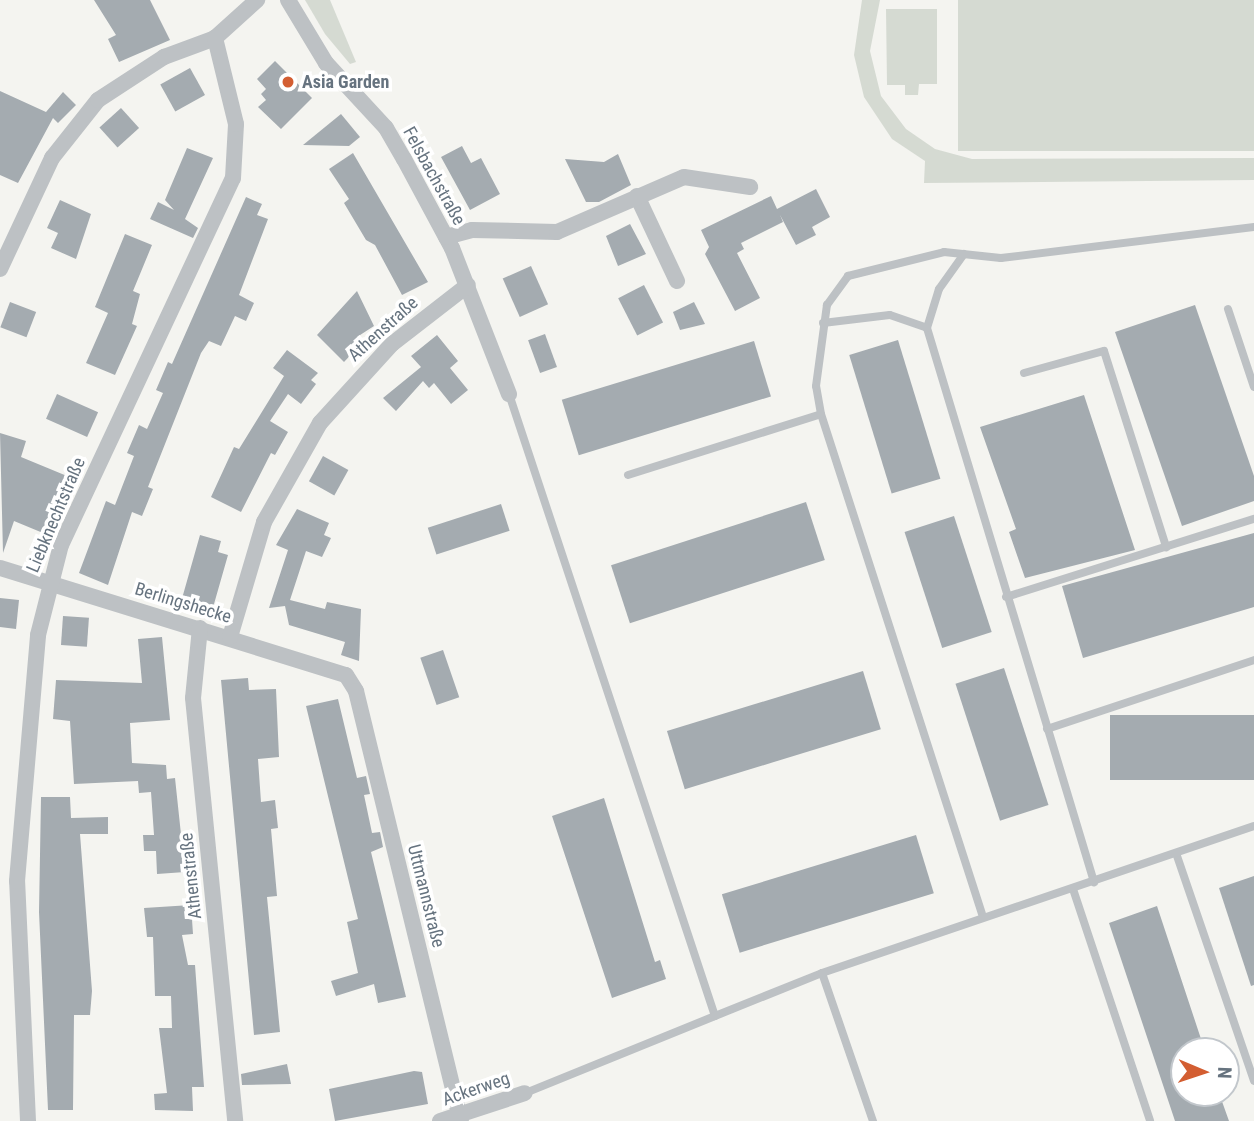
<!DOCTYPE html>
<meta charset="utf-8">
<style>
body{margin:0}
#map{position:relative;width:1254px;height:1121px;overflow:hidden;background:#f4f4f0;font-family:"Roboto Condensed",sans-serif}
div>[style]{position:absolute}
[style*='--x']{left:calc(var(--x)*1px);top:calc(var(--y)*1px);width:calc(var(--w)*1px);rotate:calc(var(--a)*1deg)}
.green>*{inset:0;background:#d5dad2;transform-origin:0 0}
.building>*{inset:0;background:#a4abb0;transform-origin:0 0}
.service>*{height:8px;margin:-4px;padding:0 4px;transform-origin:4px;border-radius:4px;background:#bdc1c4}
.minor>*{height:16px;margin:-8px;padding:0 8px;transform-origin:8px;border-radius:8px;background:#bdc1c4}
.dots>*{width:19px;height:19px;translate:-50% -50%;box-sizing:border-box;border:4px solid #fff;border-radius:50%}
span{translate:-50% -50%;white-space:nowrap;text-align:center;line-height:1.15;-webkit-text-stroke:7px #fff;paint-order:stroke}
.poi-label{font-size:18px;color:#66737f;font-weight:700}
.left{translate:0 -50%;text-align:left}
.street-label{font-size:18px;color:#66737f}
.north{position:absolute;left:1170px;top:1037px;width:70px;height:70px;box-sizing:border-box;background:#fff;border:2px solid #c2c7cc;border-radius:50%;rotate:92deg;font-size:19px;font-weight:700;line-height:28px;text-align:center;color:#66737f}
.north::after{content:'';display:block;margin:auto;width:24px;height:32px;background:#d35e32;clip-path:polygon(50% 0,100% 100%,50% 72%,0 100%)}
</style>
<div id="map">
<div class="green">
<i style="clip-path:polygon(305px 0,330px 0,356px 62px,350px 64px,325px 34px)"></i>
<i style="clip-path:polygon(862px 0,880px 0,870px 51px,881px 96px,906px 129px,935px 149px,972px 159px,1254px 158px,1254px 180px,924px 183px,925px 161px,892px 139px,864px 97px,854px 55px)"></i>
<i style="left:958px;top:0;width:296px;height:151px"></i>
<i style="clip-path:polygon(886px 9px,937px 9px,937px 84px,919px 84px,918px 95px,905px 95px,905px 85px,887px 85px)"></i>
</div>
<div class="building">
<i style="clip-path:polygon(94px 0,150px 0,170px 40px,119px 62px,108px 39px,116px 35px)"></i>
<i style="clip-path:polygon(275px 61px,312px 98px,281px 129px,258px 107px,266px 100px,261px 94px,266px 89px,257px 79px)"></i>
<i style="left:190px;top:68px;width:31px;height:34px;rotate:61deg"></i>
<i style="clip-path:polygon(0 91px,46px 112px,63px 92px,76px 105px,58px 123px,53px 118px,18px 183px,0 175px)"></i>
<i style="left:121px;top:108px;width:27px;height:29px;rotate:48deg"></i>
<i style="clip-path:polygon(341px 114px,360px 137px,349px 146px,303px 145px)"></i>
<i style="clip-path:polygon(462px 146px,471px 163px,481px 158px,500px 194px,470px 210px,441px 157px)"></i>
<i style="clip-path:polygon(187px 148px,213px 158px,185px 219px,198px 228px,193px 238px,150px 219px,158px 202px,174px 210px,165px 200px)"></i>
<i style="clip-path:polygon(353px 153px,428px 282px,402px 295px,375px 245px,366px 240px,344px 203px,349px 199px,329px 169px)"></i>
<i style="clip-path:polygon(618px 154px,631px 185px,599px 202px,586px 202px,565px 159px,604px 162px)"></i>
<i style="clip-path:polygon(816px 189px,830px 217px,812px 227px,816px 235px,796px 245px,780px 215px,783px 222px,741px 243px,744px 249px,737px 253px,760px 298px,735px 311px,705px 254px,709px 247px,701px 230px,771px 196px,777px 209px)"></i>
<i style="clip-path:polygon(246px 197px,262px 204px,257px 215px,268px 219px,239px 295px,254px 303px,246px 321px,235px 316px,221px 346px,209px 341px,201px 353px,148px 487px,153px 489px,142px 516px,132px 512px,108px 585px,79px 573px,106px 501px,115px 505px,134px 456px,127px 453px,139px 425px,147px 429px,163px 393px,156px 390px,168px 362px,172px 364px)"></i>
<i style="clip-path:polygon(60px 200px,91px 214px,76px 259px,51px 248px,58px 233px,47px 228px)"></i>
<i style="clip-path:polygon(630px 224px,646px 254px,618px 266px,606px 236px)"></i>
<i style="clip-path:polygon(125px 234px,152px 245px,133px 291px,140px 294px,132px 324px,137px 326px,115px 375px,86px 363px,108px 313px,95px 307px)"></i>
<i style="left:531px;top:266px;width:42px;height:31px;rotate:66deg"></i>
<i style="left:644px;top:285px;width:42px;height:29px;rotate:63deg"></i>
<i style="clip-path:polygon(357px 291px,374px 326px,357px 337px,363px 342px,344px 362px,317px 335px)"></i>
<i style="left:10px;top:302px;width:28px;height:27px;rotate:21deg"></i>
<i style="clip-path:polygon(694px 302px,705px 324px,680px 330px,673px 312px)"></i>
<i style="clip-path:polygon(1195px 305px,1254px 476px,1254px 501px,1182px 526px,1115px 332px)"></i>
<i style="left:545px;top:334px;width:35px;height:18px;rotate:70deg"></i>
<i style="clip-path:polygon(437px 335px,458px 361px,450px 368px,468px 390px,451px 404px,434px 383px,429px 388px,423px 381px,396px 411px,383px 398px,421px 367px,411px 356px)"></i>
<i style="left:898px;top:340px;width:145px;height:51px;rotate:73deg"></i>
<i style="left:754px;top:341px;width:58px;height:201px;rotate:73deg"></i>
<i style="clip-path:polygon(287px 350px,318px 373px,311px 380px,316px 384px,301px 404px,288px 394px,270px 421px,288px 432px,275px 455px,271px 453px,241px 512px,211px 497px,234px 447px,239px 449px,284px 376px,273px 368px)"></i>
<i style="left:57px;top:394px;width:45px;height:27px;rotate:24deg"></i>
<i style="clip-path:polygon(1084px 395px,1135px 550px,1025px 578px,1009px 532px,1016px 529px,980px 427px)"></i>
<i style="clip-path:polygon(0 433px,26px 441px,21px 457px,67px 476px,43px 533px,14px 521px,3px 553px)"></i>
<i style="left:323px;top:456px;width:29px;height:29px;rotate:29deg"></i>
<i style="left:806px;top:502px;width:61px;height:205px;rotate:72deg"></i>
<i style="left:501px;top:504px;width:28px;height:77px;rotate:72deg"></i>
<i style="clip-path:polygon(297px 509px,329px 523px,324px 535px,331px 538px,322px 557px,306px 551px,290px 600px,325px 609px,327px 602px,361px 609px,359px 661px,341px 655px,345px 642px,289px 625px,285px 606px,269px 608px,288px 550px,276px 545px)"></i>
<i style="left:954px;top:516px;width:122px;height:52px;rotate:72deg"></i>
<i style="clip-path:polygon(1254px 533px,1254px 607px,1083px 658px,1062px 586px)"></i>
<i style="clip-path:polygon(200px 535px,221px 541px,218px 552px,228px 555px,212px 611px,181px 602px)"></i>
<i style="clip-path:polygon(0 598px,19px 600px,16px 629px,0 627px)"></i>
<i style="left:63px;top:616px;width:26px;height:29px;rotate:4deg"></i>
<i style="clip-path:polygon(162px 637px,170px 720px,130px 723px,132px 763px,166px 765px,167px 779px,175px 778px,185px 872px,157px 874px,156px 851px,144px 851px,143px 835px,154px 835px,151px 792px,139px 793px,138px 781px,74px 784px,70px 721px,53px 719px,56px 680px,142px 683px,138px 639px)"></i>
<i style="left:443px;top:650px;width:50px;height:24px;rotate:71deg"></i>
<i style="left:1004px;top:668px;width:144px;height:51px;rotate:72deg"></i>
<i style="left:863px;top:671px;width:61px;height:205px;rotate:73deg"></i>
<i style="clip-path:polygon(248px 678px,249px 690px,276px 689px,279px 757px,258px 759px,261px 802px,275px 800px,278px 828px,271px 829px,277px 896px,267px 897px,280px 1032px,254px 1035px,221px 680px)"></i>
<i style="clip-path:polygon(338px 699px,357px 778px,366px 776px,370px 794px,364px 795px,372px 833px,380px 832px,383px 847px,371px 852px,406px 997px,378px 1003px,374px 984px,336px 996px,331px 981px,358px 973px,347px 922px,358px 919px,306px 706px)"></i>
<i style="left:1254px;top:715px;width:65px;height:144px;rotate:90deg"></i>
<i style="clip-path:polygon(41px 797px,70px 797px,71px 818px,108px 817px,108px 834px,80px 834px,92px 991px,90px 1015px,74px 1015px,73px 1110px,48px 1110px,39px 912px)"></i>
<i style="clip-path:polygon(604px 798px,655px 962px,660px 960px,666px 979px,612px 998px,552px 816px)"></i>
<i style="left:916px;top:835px;width:61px;height:203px;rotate:73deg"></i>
<i style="clip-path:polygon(1254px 876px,1254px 985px,1251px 986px,1219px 888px)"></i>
<i style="clip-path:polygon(191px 905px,193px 934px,182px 935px,188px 965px,195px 965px,204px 1087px,192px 1087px,193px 1111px,155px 1110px,154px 1094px,167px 1093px,159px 1028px,172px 1028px,171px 996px,155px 996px,153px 937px,147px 937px,144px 908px)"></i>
<i style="clip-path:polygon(1157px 906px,1205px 1051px,1184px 1051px,1184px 1093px,1219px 1093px,1229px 1121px,1175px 1121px,1109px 923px)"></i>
<i style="clip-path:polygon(287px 1064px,291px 1084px,242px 1085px,241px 1074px)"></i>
<i style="clip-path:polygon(414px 1071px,422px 1072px,428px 1104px,335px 1121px,329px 1089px)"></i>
</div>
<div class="service">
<i style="--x:964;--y:254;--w:43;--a:125.5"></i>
<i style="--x:939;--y:289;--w:41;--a:107.1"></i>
<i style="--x:927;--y:328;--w:579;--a:73.22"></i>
<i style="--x:1228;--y:309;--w:82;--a:71.6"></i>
<i style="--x:823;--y:323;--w:67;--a:-6.8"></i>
<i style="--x:890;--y:315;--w:39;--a:19"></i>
<i style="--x:1024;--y:373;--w:83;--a:-15.4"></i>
<i style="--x:1104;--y:351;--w:206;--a:72.4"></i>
<i style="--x:509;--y:394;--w:655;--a:71.68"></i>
<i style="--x:715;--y:1016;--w:205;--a:157.9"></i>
<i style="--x:628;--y:475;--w:202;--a:-17.5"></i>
<i style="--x:1006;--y:597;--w:260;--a:-17.5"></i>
<i style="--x:1047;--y:729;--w:218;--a:-18.4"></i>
<i style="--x:1176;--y:853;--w:241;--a:71.1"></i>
<i style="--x:1073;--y:889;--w:244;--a:71.6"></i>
<i style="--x:983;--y:917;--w:528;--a:-107.85"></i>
<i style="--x:821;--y:414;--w:28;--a:-100"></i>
<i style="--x:816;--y:386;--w:82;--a:-82.3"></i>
<i style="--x:827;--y:305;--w:36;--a:-54"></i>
<i style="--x:848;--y:276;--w:99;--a:-14"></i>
<i style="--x:944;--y:252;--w:57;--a:6"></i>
<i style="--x:1001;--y:258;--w:255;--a:-7"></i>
<i style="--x:822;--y:973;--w:157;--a:71"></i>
<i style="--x:715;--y:1016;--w:115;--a:-21.9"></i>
<i style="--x:822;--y:973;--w:456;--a:-18.8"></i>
</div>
<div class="minor">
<i style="--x:288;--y:0;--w:74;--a:58.9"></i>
<i style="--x:326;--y:63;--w:88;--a:47.3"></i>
<i style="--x:386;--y:128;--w:36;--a:60"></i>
<i style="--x:404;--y:159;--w:101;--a:61.7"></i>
<i style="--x:452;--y:248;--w:157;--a:68.7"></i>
<i style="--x:637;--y:196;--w:94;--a:64.8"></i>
<i style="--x:446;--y:237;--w:27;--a:-15"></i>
<i style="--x:472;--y:230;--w:85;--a:1.3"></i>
<i style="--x:557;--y:232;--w:138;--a:-23.4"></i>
<i style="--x:684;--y:177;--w:67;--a:8.6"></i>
<i style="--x:0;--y:269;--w:123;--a:-64.9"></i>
<i style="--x:52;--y:158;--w:74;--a:-51.6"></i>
<i style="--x:98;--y:100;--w:79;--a:-33.1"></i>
<i style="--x:164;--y:57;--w:54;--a:-20.4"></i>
<i style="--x:215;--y:38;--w:57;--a:-42.1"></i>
<i style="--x:0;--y:568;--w:362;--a:17.2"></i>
<i style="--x:346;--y:675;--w:19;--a:58"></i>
<i style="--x:356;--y:691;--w:443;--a:76.3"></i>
<i style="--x:200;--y:628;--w:70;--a:95.7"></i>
<i style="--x:193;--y:698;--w:425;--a:84.3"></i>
<i style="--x:230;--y:637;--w:120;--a:-73.5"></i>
<i style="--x:264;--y:522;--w:114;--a:-60.5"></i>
<i style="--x:320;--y:423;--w:107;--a:-47.7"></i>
<i style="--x:392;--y:344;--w:96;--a:-37.8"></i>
<i style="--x:28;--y:1121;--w:240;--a:-92.6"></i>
<i style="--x:17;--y:881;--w:247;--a:-85.1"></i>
<i style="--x:38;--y:635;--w:93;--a:-75.7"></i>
<i style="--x:61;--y:545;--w:405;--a:-64.9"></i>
<i style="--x:233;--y:178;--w:54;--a:-86.8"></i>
<i style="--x:236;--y:124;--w:89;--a:-103.7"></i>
<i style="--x:440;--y:1121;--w:89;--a:-18.2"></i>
</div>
<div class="dots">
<i style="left:288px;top:82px;background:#d35e32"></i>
</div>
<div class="poi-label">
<span class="left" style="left:302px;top:82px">Asia Garden</span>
</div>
<div class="street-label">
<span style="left:434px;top:176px;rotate:61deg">Felsbachstraße</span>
<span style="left:383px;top:329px;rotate:-42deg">Athenstraße</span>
<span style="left:56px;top:515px;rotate:-67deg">Liebknechtstraße</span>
<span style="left:183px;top:603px;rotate:17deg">Berlingshecke</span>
<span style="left:191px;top:876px;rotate:-96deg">Athenstraße</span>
<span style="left:426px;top:896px;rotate:76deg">Uttmannstraße</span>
<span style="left:476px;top:1089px;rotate:-19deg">Ackerweg</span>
</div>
<div class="north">N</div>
</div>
